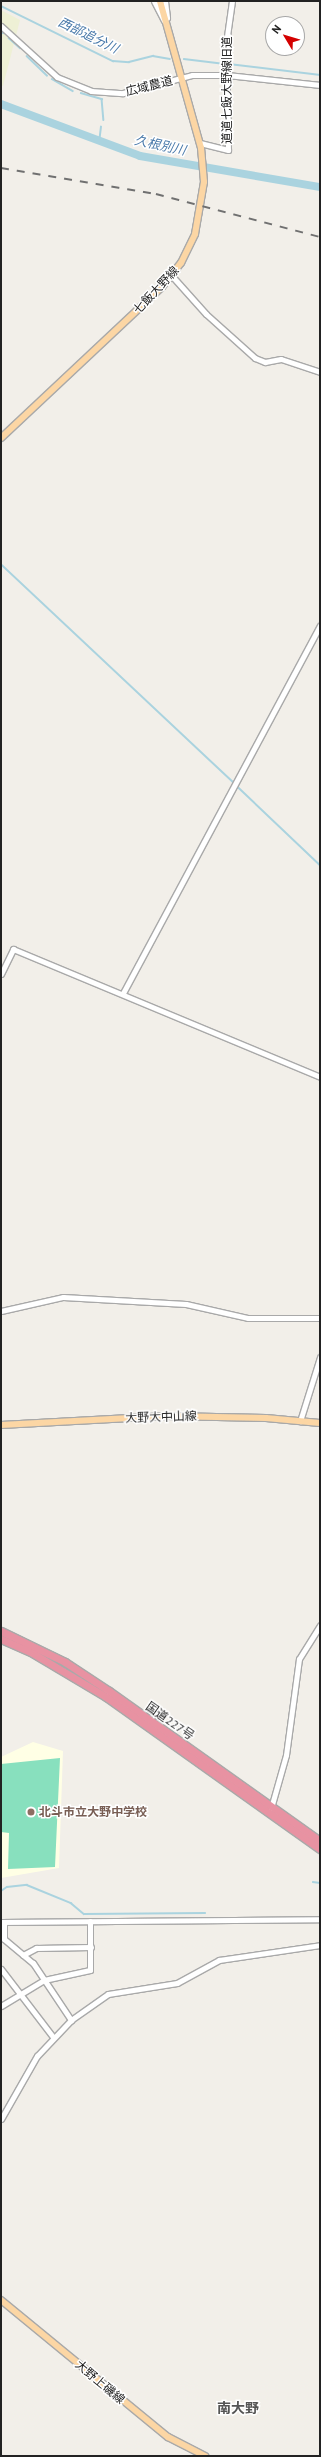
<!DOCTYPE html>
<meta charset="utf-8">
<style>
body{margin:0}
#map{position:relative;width:321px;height:2457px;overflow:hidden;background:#f2efe9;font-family:"PT Sans","Noto Sans JP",sans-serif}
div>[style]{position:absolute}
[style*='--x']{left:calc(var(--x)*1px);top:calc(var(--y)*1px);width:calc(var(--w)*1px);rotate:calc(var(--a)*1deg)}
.education>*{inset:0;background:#ffffe5}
.farmland>*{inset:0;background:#eef0d5}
.pitch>*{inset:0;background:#88e0be}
.stream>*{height:1.5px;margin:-0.75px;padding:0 0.75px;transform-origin:0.75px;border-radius:0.75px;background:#aad3df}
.river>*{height:8px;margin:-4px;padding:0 4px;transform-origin:4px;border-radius:4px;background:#aad3df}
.roads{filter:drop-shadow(1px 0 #a9a9a9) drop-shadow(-1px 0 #a9a9a9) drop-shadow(0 1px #a9a9a9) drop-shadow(0 -1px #a9a9a9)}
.minor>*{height:5px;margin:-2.5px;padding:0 2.5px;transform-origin:2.5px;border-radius:2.5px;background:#fff}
.major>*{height:6px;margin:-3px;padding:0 3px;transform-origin:3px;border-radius:3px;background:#fcd6a4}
.highway>*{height:7px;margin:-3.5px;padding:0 3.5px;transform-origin:3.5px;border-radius:3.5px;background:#e892a2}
.rail>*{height:1.5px;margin-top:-0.75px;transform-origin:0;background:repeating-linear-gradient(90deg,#707070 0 8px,transparent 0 16px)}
.dots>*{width:11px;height:11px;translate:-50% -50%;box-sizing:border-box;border:2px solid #fff;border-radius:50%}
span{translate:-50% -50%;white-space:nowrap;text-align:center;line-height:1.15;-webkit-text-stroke:3px #fff;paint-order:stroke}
.street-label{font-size:12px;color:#222}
.education-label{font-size:12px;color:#785e54;font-weight:700}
.left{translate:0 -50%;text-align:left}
.water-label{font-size:13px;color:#4a7aab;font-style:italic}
.quarter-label{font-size:14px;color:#555;font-weight:700}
.frame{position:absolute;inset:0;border:2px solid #222;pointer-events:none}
.north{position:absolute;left:265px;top:16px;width:40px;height:40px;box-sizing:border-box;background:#fff;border:1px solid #a7a7a7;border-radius:50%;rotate:308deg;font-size:11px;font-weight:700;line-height:16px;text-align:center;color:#222}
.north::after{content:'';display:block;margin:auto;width:14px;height:18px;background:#d40000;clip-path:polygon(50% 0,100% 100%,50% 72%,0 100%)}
</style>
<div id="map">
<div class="education">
<i style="clip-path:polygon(33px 1742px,63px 1751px,59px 1868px,1px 1878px,1px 1757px)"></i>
</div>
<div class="farmland">
<i style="clip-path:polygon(1px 10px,20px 20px,3px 86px,1px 85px)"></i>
</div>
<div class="pitch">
<i style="clip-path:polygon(60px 1758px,55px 1867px,8px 1869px,9px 1833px,1px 1832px,1px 1764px)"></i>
</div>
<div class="stream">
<i style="--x:1;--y:6;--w:125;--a:26.2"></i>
<i style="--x:113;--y:61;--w:16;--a:4"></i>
<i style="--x:129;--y:62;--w:25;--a:-14"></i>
<i style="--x:153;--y:56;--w:17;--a:10"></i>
<i style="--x:1;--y:31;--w:3;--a:45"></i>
<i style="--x:9;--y:38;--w:15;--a:42"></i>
<i style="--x:27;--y:56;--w:28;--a:44"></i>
<i style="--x:184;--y:59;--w:39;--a:7"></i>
<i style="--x:229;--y:64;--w:92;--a:6.9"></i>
<i style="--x:52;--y:79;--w:24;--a:30"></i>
<i style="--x:81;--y:93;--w:22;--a:16"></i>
<i style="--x:102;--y:99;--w:21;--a:85"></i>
<i style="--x:99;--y:143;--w:16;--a:-83"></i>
<i style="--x:1;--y:564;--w:320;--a:43.2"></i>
<i style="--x:237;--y:786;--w:115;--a:43.6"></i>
<i style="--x:313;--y:1882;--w:7;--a:8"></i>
<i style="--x:1;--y:1891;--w:7;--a:-34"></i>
<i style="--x:7;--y:1887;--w:20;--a:-6"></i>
<i style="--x:27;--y:1885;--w:48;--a:22.2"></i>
<i style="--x:71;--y:1903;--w:17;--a:40"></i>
<i style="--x:84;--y:1914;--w:121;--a:-0.5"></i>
</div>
<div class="river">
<i style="--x:1;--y:104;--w:148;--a:20.5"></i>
<i style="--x:140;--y:156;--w:183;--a:9.8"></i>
</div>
<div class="roads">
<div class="minor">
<i style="--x:154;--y:1;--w:22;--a:63"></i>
<i style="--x:165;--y:1;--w:17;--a:83"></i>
<i style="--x:1;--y:26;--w:76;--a:42.3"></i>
<i style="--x:57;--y:77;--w:37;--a:22"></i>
<i style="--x:91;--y:91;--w:32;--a:4"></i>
<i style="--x:123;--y:93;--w:71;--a:-14.6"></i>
<i style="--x:192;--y:75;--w:35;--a:0"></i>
<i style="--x:227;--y:75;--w:94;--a:6.1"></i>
<i style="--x:200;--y:143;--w:29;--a:14"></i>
<i style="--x:228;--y:150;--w:107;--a:-91.1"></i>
<i style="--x:226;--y:43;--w:42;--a:-81.9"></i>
<i style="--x:172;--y:276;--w:51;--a:48.2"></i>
<i style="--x:206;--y:314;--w:66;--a:41.9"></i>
<i style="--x:255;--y:358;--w:11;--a:22"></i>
<i style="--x:265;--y:362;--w:16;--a:-11"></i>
<i style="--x:281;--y:359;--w:41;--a:18.4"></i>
<i style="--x:1;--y:974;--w:28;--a:-64"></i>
<i style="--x:13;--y:949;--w:333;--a:22.6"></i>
<i style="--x:123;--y:993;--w:417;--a:-61.8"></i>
<i style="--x:1;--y:1311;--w:64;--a:-12.7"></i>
<i style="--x:63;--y:1297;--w:123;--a:3.3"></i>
<i style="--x:186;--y:1304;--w:64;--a:12.7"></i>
<i style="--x:248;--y:1318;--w:72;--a:0"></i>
<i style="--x:300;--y:1421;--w:67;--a:-72.6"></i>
<i style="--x:271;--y:1808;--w:55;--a:-74.2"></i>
<i style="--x:286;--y:1755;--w:97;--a:-82.3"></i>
<i style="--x:299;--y:1659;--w:40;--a:-58"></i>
<i style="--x:1;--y:1922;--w:319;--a:-0.5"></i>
<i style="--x:4;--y:1922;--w:17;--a:90"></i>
<i style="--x:4;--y:1939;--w:38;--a:40"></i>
<i style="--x:33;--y:1963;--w:69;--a:56.3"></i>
<i style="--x:23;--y:1955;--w:15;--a:-28"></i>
<i style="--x:36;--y:1948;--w:55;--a:-1"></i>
<i style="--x:1;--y:1969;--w:86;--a:52.6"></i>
<i style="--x:1;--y:2006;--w:50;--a:-31.2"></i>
<i style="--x:44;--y:1980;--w:47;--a:-12.3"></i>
<i style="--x:90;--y:1970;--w:49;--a:-90"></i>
<i style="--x:1;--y:2119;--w:73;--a:-60.3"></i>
<i style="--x:37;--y:2056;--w:50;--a:-46.6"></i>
<i style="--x:71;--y:2020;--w:45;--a:-35.1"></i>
<i style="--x:108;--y:1994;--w:70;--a:-9.1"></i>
<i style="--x:177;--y:1983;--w:48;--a:-28.7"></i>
<i style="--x:219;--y:1960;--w:102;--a:-8.4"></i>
</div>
<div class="major">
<i style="--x:1;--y:438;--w:221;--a:-43.2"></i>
<i style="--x:162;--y:287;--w:31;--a:-52"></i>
<i style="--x:181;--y:263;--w:32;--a:-64"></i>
<i style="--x:195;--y:234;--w:53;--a:-80.2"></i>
<i style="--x:204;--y:182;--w:34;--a:-95"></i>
<i style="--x:201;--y:148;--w:153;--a:-105.6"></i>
<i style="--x:1;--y:1425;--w:166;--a:-3.1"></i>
<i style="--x:167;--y:1416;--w:99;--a:1.2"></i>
<i style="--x:266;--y:1418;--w:54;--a:5.3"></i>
<i style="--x:1;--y:2300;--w:216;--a:39.4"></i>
<i style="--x:168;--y:2437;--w:42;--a:27.2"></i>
</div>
<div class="highway">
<i style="--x:1;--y:1631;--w:71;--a:25.8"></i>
<i style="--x:65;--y:1662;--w:53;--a:33.4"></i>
<i style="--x:109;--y:1691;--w:259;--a:35.4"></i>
<i style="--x:1;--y:1639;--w:36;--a:24"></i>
<i style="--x:34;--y:1654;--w:84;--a:30.8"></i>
<i style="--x:106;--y:1697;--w:262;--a:35.4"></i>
</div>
</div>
<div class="rail">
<i style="--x:1;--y:168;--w:157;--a:9.5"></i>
<i style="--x:156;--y:194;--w:170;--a:14.7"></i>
</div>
<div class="dots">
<i style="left:31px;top:1812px;background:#8d6e63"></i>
</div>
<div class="street-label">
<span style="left:149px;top:86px;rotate:-14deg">広域農道</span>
<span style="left:227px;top:90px;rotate:-90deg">道道七飯大野線旧道</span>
<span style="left:156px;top:290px;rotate:-47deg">七飯大野線</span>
<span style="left:161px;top:1417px;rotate:-2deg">大野大中山線</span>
<span style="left:170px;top:1721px;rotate:35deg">国道227号</span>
<span style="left:100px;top:2382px;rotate:40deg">大野上磯線</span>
</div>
<div class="education-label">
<span class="left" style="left:39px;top:1812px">北斗市立大野中学校</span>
</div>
<div class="water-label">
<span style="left:88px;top:36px;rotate:26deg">西部追分川</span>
<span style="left:160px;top:146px;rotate:12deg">久根別川</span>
</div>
<div class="quarter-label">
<span style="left:238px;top:2408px">南大野</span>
</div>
<div class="frame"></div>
<div class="north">N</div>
</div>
